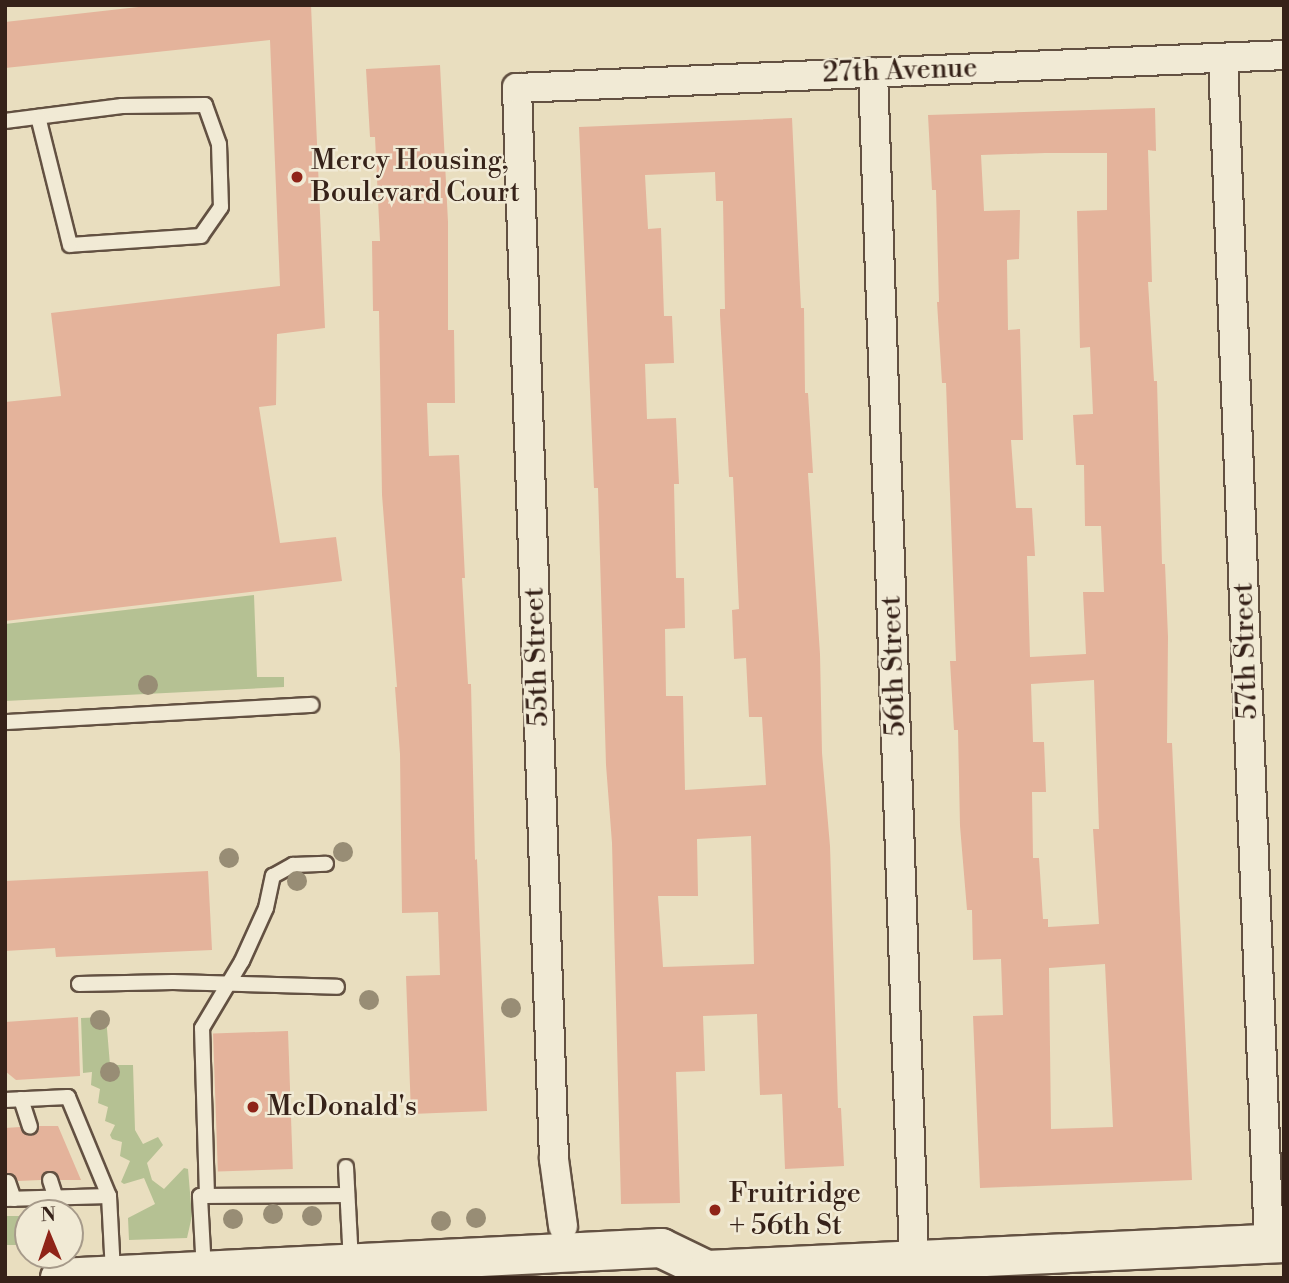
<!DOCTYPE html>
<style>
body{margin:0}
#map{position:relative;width:1289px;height:1283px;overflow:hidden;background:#e9debf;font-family:"Libre Bodoni",serif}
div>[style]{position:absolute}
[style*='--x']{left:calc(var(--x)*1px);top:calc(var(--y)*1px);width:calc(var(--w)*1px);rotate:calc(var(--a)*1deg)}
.green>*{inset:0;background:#b5c193;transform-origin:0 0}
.building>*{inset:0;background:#e4b39b;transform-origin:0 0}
.roads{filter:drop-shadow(2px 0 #635142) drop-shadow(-2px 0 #635142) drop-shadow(0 2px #635142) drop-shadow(0 -2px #635142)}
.lane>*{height:14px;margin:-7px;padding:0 7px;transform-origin:7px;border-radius:7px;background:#f1ead5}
.street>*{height:28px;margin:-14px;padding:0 14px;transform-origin:14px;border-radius:14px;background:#f1ead5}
.secondary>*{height:38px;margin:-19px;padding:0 19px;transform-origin:19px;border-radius:19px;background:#f1ead5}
.trees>*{width:20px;height:20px;margin:-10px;border-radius:50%;background:#988d75}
.dots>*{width:19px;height:19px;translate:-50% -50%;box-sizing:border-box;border:4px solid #f1ead5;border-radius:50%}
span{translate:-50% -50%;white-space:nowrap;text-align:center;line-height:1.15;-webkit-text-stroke:5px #f1ead5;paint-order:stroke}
.street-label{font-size:28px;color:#362219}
.poi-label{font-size:28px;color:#362219}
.left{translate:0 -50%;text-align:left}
.frame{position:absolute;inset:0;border:7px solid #362219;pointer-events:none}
.north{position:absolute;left:14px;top:1199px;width:70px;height:70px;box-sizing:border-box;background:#f1ead5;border:2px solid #a69a8a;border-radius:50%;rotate:358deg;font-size:19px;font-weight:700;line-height:28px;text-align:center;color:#362219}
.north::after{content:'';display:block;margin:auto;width:24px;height:32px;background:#8f2418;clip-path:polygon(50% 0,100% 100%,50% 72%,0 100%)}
</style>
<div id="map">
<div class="green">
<i style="clip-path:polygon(254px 595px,257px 677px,284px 677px,284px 687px,5px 701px,5px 624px)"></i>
<i style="clip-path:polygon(106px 1017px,110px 1065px,133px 1065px,135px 1130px,143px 1144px,158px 1137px,163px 1145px,147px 1163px,152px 1180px,164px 1189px,184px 1168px,188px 1169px,192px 1216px,187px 1238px,129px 1240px,128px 1218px,155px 1204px,144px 1178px,124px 1184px,121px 1182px,130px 1161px,120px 1156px,122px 1142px,112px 1139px,110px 1135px,115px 1125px,105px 1121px,108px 1107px,98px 1103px,100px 1089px,91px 1085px,92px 1072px,83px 1073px,81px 1018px)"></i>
<i style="left:28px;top:1216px;width:29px;height:23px;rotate:90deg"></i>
</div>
<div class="building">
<i style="clip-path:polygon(156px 5px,311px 5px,325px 328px,277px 334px,276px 405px,259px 407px,280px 543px,336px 537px,342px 581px,5px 621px,5px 402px,61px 396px,51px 313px,280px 286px,270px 40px,5px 68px,5px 22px)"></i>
<i style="clip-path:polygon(440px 65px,448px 222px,448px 330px,454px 330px,455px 403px,427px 403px,429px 456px,459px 455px,465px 578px,462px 578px,468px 684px,471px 684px,475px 860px,477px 859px,487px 1111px,411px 1114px,406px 976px,440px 975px,438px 912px,402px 913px,400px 754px,395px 687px,397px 687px,382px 495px,379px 311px,373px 311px,372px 241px,380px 241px,375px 137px,370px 137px,366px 69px)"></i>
<i style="clip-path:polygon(evenodd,1155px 108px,1156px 151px,1148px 150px,1152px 282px,1148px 282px,1154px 381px,1157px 381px,1162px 564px,1165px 564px,1168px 637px,1167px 743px,1172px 743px,1192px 1180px,980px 1188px,973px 1016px,1003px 1015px,1001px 959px,973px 960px,972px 910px,967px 910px,960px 826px,958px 730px,954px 730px,950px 661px,956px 661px,946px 383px,942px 383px,937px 302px,939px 302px,936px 190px,932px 190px,928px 115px,1155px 108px,1045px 153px,1107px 153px,1107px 210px,1077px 211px,1080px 348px,1090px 347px,1093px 414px,1073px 415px,1076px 465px,1084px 465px,1085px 526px,1101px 526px,1104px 592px,1083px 592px,1086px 654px,1030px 657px,1027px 556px,1035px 556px,1032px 508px,1016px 508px,1011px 440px,1023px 440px,1020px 329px,1008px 330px,1007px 260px,1019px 259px,1020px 210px,984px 211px,981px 155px,1045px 153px,1155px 108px,1094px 680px,1099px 829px,1093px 829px,1099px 924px,1048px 927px,1048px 919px,1043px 919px,1039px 858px,1033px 858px,1032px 792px,1046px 792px,1044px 742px,1033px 742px,1031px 684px,1094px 680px,1155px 108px,1105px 964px,1113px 1127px,1051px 1129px,1049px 968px,1105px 964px)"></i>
<i style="clip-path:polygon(evenodd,792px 118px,801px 308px,804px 308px,805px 393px,808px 393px,813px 473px,808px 473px,820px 654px,822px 753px,830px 846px,838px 1108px,841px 1108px,844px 1166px,785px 1169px,782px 1094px,760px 1095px,757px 1014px,703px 1016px,705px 1071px,676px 1072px,680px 1203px,621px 1204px,612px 843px,606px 765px,598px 488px,594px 488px,579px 127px,792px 118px,715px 172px,716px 201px,723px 201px,725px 309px,720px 309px,720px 315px,729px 477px,733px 477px,739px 609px,732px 610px,734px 659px,746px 658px,749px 717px,762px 717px,766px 785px,685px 790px,683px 696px,666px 696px,665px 629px,685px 628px,684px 578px,676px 578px,674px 484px,679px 484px,676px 418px,647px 419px,645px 364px,674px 363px,672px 316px,664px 316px,661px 228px,648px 229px,645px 175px,715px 172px,792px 118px,751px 836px,754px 964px,663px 967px,658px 896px,698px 896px,697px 839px,751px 836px)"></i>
<i style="clip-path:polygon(208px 871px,212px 950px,56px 957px,55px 948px,5px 951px,5px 881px)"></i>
<i style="clip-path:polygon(78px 1017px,80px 1076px,16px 1080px,5px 1071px,5px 1022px)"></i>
<i style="left:288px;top:1031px;width:138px;height:75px;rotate:88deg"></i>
<i style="clip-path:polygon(39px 1126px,58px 1126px,81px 1180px,60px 1180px,51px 1171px,43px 1173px,41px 1180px,18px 1181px,14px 1174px,5px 1173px,5px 1128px,20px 1127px,29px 1136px,37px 1134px)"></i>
</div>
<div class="roads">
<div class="lane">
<i style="--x:5;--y:121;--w:118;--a:-7.3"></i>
<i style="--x:122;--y:106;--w:83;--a:-0.7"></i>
<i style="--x:205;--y:105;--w:41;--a:70.3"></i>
<i style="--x:219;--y:144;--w:63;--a:88.2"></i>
<i style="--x:221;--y:207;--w:35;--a:125"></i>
<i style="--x:201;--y:236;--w:131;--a:176.1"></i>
<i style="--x:70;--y:245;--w:132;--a:-104"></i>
<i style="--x:5;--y:722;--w:307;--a:-3.2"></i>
<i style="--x:79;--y:984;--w:94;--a:-1.2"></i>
<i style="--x:173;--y:982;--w:164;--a:1.7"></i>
<i style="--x:21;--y:1099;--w:29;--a:72"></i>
<i style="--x:5;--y:1100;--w:63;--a:-2.7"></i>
<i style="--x:68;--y:1097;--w:107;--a:67.5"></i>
<i style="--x:109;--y:1196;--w:77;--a:87"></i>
<i style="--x:346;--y:1167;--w:95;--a:87"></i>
<i style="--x:50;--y:1180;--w:19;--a:72"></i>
<i style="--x:8;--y:1182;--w:18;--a:71"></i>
<i style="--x:207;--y:1196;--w:168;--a:-91.7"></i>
<i style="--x:202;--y:1028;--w:78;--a:-59.2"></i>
<i style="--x:242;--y:961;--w:58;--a:-65.6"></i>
<i style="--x:266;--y:908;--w:33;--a:-78"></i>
<i style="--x:273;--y:876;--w:23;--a:-29"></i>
<i style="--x:293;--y:865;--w:33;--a:-2"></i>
<i style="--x:5;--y:1199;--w:104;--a:-1.7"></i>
<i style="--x:204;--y:1271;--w:75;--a:-93.1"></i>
<i style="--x:200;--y:1196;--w:147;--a:-0.4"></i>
</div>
<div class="street">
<i style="--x:1223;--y:58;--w:1187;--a:87.78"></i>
<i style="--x:873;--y:72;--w:1189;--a:88.02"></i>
<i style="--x:563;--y:1226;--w:68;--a:-97.7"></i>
<i style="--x:554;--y:1159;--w:1072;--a:-91.98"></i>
<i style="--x:517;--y:88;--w:768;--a:-2.46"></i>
</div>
<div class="secondary">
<i style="--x:60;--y:1278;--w:602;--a:-2.86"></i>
<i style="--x:661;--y:1248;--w:51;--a:25.6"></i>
<i style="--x:707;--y:1270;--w:578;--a:-2.68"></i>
</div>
</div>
<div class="trees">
<i style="left:148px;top:685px"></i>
<i style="left:343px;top:852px"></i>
<i style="left:229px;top:858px"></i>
<i style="left:297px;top:881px"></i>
<i style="left:369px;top:1000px"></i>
<i style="left:511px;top:1008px"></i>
<i style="left:100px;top:1020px"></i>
<i style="left:110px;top:1072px"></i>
<i style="left:273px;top:1214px"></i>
<i style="left:312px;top:1216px"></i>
<i style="left:476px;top:1218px"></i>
<i style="left:233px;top:1219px"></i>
<i style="left:441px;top:1221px"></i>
</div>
<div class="dots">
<i style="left:297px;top:177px;background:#8f2418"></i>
<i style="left:253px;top:1107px;background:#8f2418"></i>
<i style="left:715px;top:1210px;background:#8f2418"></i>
</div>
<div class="street-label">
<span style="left:900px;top:71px;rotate:-2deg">27th Avenue</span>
<span style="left:1246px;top:651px;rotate:-92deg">57th Street</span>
<span style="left:537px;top:657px;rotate:-92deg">55th Street</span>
<span style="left:894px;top:666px;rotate:-92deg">56th Street</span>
</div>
<div class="poi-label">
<span class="left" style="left:311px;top:177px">Mercy Housing,<br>Boulevard Court</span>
<span class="left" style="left:267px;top:1107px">McDonald's</span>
<span class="left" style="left:729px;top:1210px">Fruitridge<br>+ 56th St</span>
</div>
<div class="frame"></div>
<div class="north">N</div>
</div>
